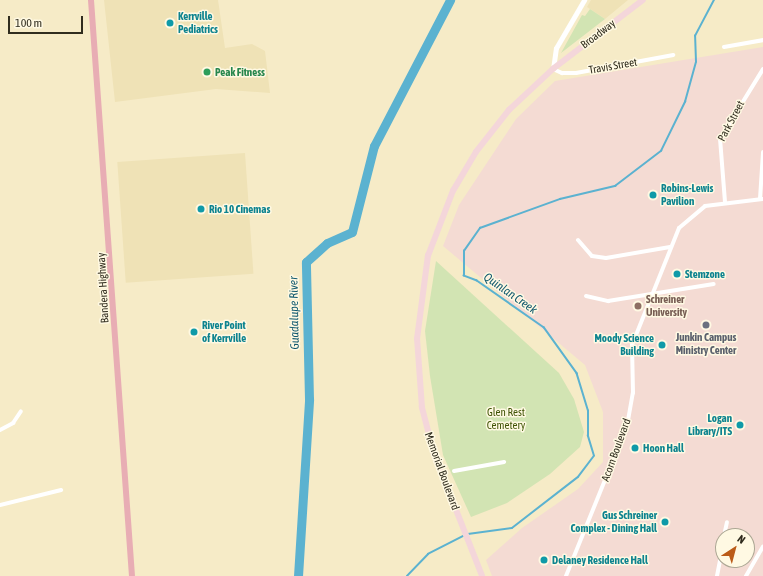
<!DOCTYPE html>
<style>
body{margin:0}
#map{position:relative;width:763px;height:576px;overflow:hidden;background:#f6ebc7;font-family:"Asap Condensed",sans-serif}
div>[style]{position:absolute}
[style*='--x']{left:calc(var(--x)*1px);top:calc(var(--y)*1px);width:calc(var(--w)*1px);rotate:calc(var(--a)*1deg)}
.built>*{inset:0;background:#efe2b6;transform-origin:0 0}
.education>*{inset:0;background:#f4dbd3}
.green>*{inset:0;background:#d2e4b3}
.stream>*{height:1.5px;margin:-0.75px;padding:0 0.75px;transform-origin:0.75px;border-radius:0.75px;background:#5bb2d0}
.river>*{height:9px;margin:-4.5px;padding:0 4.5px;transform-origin:4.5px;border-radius:4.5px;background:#5bb2d0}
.minor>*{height:4px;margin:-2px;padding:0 2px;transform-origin:2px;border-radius:2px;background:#fff}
.tertiary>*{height:5px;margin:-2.5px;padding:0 2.5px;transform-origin:2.5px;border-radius:2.5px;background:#fff}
.secondary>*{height:5.5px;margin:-2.75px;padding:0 2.75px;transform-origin:2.75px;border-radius:2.75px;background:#f4d6da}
.primary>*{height:6px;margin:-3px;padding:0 3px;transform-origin:3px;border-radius:3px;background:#e8adb4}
.dots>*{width:11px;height:11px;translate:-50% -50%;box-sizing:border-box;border:2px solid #fff9e3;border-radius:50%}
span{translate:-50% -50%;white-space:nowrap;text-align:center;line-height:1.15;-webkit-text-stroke:3px #fff9e3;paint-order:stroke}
.culture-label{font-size:11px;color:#0d838f;font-weight:700}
.left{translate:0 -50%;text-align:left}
.right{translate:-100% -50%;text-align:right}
.street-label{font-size:11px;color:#302c1e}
.leisure-label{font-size:11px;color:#27864d;font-weight:700}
.education-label{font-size:11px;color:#785e54;font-weight:700}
.worship-label{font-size:11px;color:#5b616d;font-weight:700}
.park-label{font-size:11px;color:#3f5304}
.water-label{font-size:12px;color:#10586e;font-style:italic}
.north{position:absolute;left:715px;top:528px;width:40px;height:40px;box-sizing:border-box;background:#fff9e3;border:1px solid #aca794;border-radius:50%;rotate:36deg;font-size:11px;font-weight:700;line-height:16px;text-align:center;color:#302c1e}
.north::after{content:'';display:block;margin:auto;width:14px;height:18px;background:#bb5b18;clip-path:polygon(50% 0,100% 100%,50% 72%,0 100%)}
.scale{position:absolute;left:8px;top:16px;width:75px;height:18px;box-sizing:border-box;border:2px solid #302c1e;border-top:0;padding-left:5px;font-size:12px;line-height:14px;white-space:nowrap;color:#302c1e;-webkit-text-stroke:3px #fff9e3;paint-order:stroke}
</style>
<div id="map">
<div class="built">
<i style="clip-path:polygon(104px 0,218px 0,225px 48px,252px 44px,265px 51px,270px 93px,216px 89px,115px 102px)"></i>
<i style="clip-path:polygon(591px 0,628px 0,605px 19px,587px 7px)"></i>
<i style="left:245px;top:153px;width:121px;height:128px;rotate:86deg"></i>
</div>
<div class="education">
<i style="clip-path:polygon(evenodd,763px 47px,763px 576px,492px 576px,486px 560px,522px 528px,578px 489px,603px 462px,603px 412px,585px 365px,443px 246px,459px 205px,516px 119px,555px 81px,763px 47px,723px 536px,747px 536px,747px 560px,723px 560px,723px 536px)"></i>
</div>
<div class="green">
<i style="clip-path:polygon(590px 9px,605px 19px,561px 53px,582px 15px,585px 16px)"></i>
<i style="clip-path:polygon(436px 261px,559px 373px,574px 399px,584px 432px,580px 447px,550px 474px,507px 503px,471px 517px,443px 455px,430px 376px,425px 331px)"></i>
</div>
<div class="stream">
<i style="--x:468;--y:534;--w:44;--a:-7.8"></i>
<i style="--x:512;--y:528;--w:83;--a:-37.7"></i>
<i style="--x:578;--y:477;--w:26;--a:-53"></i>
<i style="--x:594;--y:456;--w:21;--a:-107"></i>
<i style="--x:588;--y:436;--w:25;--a:-90"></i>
<i style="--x:588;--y:411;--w:39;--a:-107"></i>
<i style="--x:577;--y:374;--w:57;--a:-125.7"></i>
<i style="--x:544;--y:328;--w:82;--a:-145"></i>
<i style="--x:477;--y:281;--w:14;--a:-159"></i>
<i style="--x:464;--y:276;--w:25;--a:-90"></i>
<i style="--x:464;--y:251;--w:28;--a:-55"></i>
<i style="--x:480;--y:228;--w:85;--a:-19.9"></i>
<i style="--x:560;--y:199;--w:57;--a:-13.3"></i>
<i style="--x:615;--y:186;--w:58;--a:-37.3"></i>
<i style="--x:661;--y:151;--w:55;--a:-63.9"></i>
<i style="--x:685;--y:102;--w:41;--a:-74.6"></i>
<i style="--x:696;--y:62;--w:26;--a:-92"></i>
<i style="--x:695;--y:36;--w:41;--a:-62.2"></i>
<i style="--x:407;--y:576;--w:30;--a:-46"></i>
<i style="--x:428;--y:554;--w:42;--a:-27.2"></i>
</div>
<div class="river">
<i style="--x:298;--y:576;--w:177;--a:-86.4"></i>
<i style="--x:309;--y:399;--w:137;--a:-91.3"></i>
<i style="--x:306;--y:262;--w:28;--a:-42"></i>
<i style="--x:327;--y:243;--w:27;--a:-24"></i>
<i style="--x:352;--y:232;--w:89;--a:-75.7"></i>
<i style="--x:374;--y:146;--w:165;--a:-62.5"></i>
</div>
<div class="minor">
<i style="--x:724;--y:47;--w:40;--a:-10"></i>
<i style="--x:553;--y:69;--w:10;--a:24"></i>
<i style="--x:562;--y:73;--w:14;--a:0"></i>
<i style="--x:576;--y:73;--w:99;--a:-10.5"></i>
<i style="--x:760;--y:199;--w:47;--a:-86.3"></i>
<i style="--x:725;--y:202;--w:63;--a:-94.5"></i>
<i style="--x:720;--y:139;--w:82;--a:-58.4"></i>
<i style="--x:578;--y:240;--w:21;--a:49"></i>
<i style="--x:592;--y:256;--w:14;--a:8"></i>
<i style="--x:606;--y:258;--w:65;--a:-9.8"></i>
<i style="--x:586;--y:296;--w:23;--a:13"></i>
<i style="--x:608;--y:301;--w:107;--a:-9.1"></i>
<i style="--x:0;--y:430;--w:15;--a:-28"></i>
<i style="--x:13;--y:423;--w:14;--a:-56"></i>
<i style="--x:454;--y:471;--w:51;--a:-10.2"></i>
<i style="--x:0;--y:505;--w:63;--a:-13.8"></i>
<i style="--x:724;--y:536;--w:14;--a:-78"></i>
<i style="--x:566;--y:576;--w:162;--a:-67.9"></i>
<i style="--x:627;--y:426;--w:34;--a:-80"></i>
<i style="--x:633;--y:393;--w:48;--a:-91.2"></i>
<i style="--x:632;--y:345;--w:126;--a:-68.1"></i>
<i style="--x:679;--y:228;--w:34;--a:-40"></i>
<i style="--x:705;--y:206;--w:58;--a:-6.9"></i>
<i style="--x:717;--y:576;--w:33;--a:-79"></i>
<i style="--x:746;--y:576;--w:34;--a:-60"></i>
</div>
<div class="tertiary">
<i style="--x:553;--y:69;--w:21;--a:-82"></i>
<i style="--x:556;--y:48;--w:56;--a:-59.7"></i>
</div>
<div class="secondary">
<i style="--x:482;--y:576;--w:131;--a:-111.5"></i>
<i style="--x:434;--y:454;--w:48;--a:-104.6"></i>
<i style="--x:422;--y:408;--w:69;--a:-94.1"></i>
<i style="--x:417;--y:339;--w:84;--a:-82.5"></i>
<i style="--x:428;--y:256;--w:70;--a:-69"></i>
<i style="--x:453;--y:191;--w:45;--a:-59.5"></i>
<i style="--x:476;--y:152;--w:53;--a:-51.8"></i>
<i style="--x:509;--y:110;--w:60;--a:-43"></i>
<i style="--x:553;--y:69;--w:113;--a:-37.5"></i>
</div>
<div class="primary">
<i style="--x:91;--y:0;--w:577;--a:85.93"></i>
</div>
<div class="dots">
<i style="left:170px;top:23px;background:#0f9aa8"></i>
<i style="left:207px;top:72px;background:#2e9e5b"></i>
<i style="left:653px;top:195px;background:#0f9aa8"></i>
<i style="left:201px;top:209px;background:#0f9aa8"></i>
<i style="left:677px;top:274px;background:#0f9aa8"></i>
<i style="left:638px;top:306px;background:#8d6e63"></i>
<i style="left:706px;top:325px;background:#6b7280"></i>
<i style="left:194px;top:332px;background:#0f9aa8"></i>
<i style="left:662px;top:345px;background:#0f9aa8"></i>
<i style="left:740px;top:425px;background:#0f9aa8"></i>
<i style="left:635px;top:448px;background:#0f9aa8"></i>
<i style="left:665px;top:522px;background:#0f9aa8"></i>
<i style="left:544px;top:560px;background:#0f9aa8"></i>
</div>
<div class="culture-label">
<span class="left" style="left:178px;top:23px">Kerrville<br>Pediatrics</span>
<span class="left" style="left:661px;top:195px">Robins-Lewis<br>Pavilion</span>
<span class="left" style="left:209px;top:209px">Rio 10 Cinemas</span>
<span class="left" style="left:685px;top:274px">Stemzone</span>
<span class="left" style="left:202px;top:332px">River Point<br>of Kerrville</span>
<span class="right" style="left:654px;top:345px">Moody Science<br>Building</span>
<span class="right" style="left:732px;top:425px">Logan<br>Library/ITS</span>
<span class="left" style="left:643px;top:448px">Hoon Hall</span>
<span class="right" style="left:657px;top:522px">Gus Schreiner<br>Complex - Dining Hall</span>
<span class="left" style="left:552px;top:560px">Delaney Residence Hall</span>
</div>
<div class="street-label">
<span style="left:598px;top:34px;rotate:-37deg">Broadway</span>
<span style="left:613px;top:66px;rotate:-10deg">Travis Street</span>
<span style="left:731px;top:121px;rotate:-62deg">Park Street</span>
<span style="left:103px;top:288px;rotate:-93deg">Bandera Highway</span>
<span style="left:616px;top:450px;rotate:-70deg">Acorn Boulevard</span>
<span style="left:442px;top:471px;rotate:70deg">Memorial Boulevard</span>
</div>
<div class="leisure-label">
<span class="left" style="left:215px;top:72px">Peak Fitness</span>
</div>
<div class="education-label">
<span class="left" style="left:646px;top:306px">Schreiner<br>University</span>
</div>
<div class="worship-label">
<span style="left:706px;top:344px">Junkin Campus<br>Ministry Center</span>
</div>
<div class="park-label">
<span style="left:506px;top:419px">Glen Rest<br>Cemetery</span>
</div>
<div class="water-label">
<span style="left:510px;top:294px;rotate:35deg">Quinlan Creek</span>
<span style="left:295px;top:313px;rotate:-91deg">Guadalupe River</span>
</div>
<div class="north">N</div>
<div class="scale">100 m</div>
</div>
